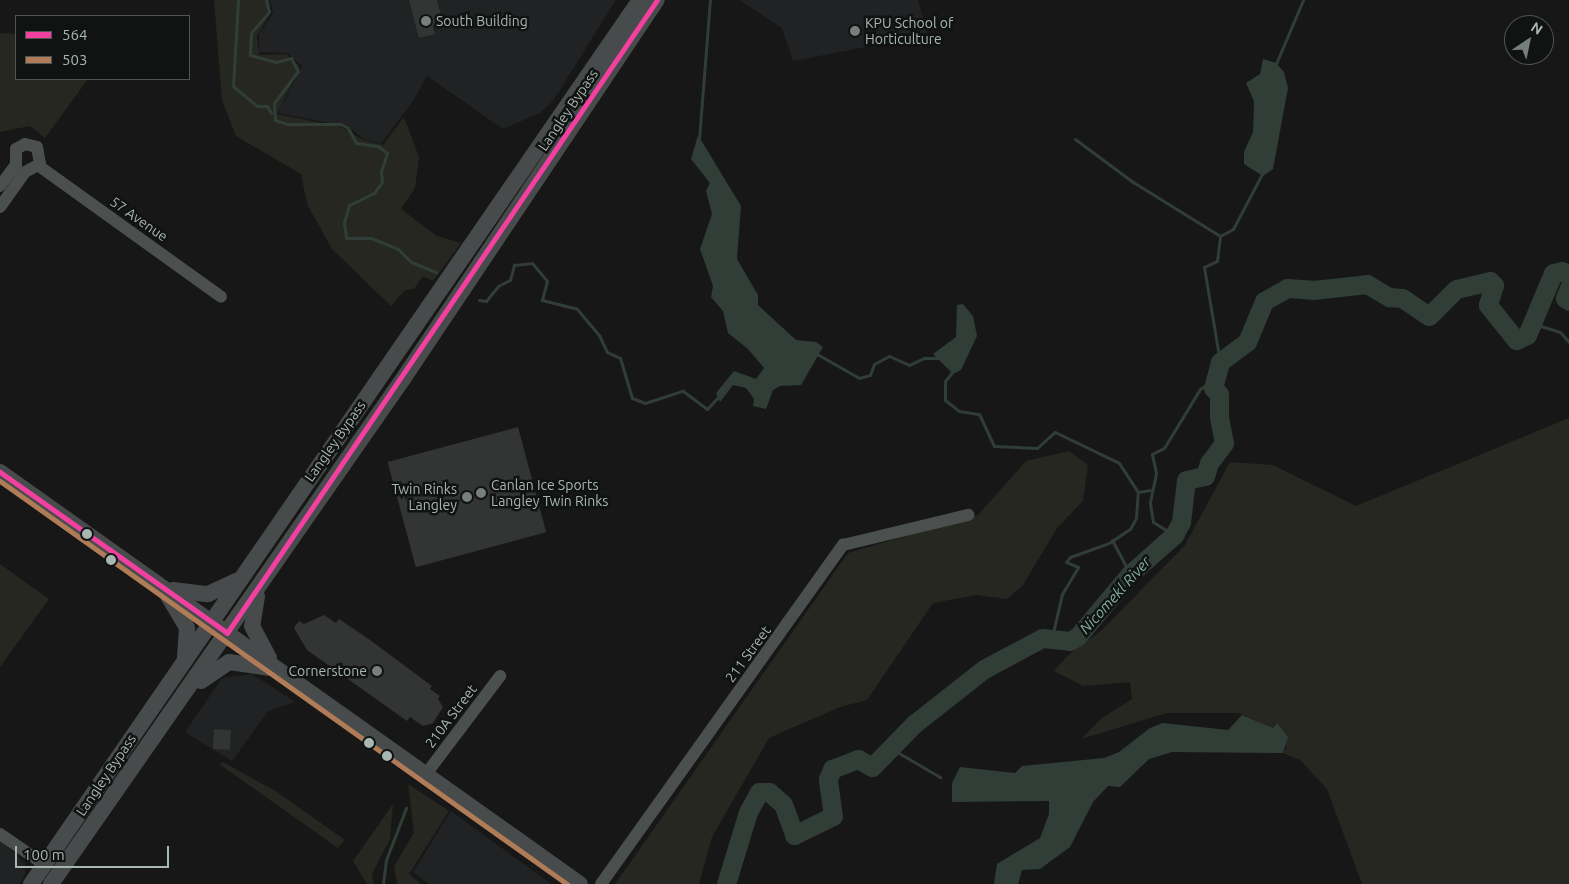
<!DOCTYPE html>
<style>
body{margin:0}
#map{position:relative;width:1569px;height:884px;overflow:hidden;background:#171717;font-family:Ubuntu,sans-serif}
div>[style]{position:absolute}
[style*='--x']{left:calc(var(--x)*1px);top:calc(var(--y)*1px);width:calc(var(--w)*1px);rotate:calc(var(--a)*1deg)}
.built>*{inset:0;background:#212223}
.green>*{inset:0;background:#262721}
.water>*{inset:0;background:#303e37}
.stream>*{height:3px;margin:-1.5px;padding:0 1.5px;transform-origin:1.5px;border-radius:1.5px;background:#303e37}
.river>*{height:19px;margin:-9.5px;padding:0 9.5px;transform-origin:9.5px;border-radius:9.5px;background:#303e37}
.building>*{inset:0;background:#333434;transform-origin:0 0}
.minor>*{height:12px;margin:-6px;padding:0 6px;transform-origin:6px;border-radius:6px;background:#4b4f4e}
.major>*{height:16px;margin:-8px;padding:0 8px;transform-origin:8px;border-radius:8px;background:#484b4b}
.bus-1>*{height:5px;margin:-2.5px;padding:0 2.5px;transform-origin:2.5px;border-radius:2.5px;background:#f240a1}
.bus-2>*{height:5px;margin:-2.5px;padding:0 2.5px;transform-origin:2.5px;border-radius:2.5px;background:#b07c57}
.dots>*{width:14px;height:14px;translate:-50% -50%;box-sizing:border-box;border:2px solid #111313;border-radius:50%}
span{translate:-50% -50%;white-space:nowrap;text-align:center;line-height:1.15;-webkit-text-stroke:5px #111313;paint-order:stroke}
.poi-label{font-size:14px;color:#a9b7b3}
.left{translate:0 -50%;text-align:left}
.right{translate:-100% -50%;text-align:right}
.street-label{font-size:14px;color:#a9b7b3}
.water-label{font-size:15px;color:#82af9a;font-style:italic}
.legend{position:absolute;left:15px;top:15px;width:175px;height:65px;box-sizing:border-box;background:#111313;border:1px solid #4e5553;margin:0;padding:6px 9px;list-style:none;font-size:15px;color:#a9b7b3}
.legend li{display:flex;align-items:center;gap:10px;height:25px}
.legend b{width:25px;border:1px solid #4e5553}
.north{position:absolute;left:1504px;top:15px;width:50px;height:50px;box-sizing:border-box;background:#111313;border:1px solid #4e5553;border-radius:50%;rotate:34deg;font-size:14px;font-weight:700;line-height:20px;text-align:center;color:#a9b7b3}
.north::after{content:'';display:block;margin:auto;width:18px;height:22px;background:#767f7c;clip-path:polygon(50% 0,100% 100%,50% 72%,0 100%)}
.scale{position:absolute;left:15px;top:846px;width:154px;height:22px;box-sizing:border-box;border:2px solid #a9b7b3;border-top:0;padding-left:6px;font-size:15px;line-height:18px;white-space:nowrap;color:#a9b7b3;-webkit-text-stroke:4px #111313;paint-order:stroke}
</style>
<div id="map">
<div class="built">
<i style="clip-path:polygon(270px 0,616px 0,553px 101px,540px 113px,503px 129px,427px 76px,413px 101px,381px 144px,363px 139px,349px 127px,278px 113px,302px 66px,287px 53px,259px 52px,259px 34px,273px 13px)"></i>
<i style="clip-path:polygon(739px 0,918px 0,928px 35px,793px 61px,782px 28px)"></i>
<i style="clip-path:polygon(252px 674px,295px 702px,268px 711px,232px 761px,185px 732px,222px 678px)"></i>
<i style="clip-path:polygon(451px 811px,551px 884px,429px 884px,413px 872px)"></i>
<i style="clip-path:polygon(0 840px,25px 863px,25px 874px,19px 884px,0 884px)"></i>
</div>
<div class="green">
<i style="clip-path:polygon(214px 0,269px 0,271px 12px,257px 36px,259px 55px,286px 54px,300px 67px,277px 114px,342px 127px,363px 140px,383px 145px,404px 117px,419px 157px,415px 188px,401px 209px,437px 236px,461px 243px,433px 281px,423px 276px,414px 289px,405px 290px,391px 306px,332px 249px,307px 204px,301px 174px,236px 136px,222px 100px)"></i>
<i style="clip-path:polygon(0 33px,16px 34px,16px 79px,88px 79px,45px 138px,30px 126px,0 132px)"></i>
<i style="clip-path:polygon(1569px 418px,1569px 884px,1362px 884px,1327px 789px,1300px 760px,1283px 753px,1287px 747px,1276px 723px,1273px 728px,1239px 713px,1167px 713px,1081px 739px,1102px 718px,1132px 699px,1130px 682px,1083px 686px,1054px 671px,1067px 656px,1102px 630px,1185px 545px,1230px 462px,1273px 465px,1356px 506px)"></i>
<i style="clip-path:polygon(1069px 451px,1088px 465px,1083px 501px,1057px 528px,1023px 585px,1007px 599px,976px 595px,933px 603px,867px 700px,840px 707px,769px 738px,712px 837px,699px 884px,615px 884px,848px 553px,978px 515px,1026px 461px)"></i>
<i style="clip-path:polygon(0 564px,49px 599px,0 667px)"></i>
<i style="clip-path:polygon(223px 762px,277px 792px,345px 840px,338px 848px,219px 764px)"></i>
<i style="clip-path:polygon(408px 784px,449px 811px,409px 874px,421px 884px,397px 884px,394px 866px,414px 833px)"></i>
<i style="clip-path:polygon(393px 804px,390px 839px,372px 874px,374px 884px,367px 884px,353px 861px)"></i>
</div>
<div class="water">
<i style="clip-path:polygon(1263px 59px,1276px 63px,1284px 72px,1288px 88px,1273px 169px,1263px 176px,1244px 164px,1244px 152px,1253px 132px,1254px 101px,1246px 83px,1260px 74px)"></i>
<i style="clip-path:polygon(698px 135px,741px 206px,737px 259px,758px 295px,758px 305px,796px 340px,816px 342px,823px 347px,801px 385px,780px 386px,773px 390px,766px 409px,753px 406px,754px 399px,746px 388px,733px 385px,720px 402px,716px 393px,734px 371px,756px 379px,764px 368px,748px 349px,728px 333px,723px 311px,711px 297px,713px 286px,700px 249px,712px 214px,706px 191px,710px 183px,691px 159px)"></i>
<i style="clip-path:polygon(963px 304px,973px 316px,977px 336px,961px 370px,953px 374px,933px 354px,956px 337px,957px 305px)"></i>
<i style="clip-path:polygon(1242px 715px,1273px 728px,1277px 723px,1288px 737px,1283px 753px,1172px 752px,1149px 759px,1120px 787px,1108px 786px,1093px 802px,1070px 847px,1040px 869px,1022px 870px,1018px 884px,994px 884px,997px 864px,1040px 838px,1049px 814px,1049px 801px,952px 802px,952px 783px,960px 767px,1015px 773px,1022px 766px,1104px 758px,1119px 752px,1150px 728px,1163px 723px,1228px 730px)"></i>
</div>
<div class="stream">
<i style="--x:238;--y:0;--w:86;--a:93.3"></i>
<i style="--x:233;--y:86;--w:31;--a:40"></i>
<i style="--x:257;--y:106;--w:10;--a:0"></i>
<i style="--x:267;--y:106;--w:8;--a:60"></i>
<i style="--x:266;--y:0;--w:12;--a:76"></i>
<i style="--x:269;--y:12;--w:28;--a:131"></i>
<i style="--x:251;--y:33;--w:22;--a:93"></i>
<i style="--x:250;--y:55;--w:27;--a:15"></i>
<i style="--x:276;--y:62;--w:16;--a:-15"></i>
<i style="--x:291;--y:58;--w:15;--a:62"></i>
<i style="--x:298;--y:71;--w:40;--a:127"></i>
<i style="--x:274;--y:103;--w:17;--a:87"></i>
<i style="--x:275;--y:120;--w:13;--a:18"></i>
<i style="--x:287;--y:124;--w:54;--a:0"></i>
<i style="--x:341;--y:124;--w:8;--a:30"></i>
<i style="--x:348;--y:128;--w:17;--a:62"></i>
<i style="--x:356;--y:143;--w:22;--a:8"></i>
<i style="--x:378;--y:146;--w:11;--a:38"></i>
<i style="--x:387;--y:153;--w:19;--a:108"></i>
<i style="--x:381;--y:171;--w:11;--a:85"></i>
<i style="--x:382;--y:182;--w:14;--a:126"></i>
<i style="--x:374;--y:193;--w:28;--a:154"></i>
<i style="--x:349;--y:205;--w:19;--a:106"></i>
<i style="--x:344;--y:223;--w:15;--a:82"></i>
<i style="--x:346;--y:238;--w:25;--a:0"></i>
<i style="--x:371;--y:238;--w:29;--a:22"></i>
<i style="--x:398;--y:249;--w:18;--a:45"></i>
<i style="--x:411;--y:262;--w:27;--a:22"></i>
<i style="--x:1275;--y:66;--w:72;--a:-67"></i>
<i style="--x:699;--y:139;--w:139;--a:-85.5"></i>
<i style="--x:1075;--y:139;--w:72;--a:36.6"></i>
<i style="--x:1133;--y:182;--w:102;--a:31.8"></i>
<i style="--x:479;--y:300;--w:7;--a:8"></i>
<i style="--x:486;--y:301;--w:19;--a:-51"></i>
<i style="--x:498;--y:286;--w:13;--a:-27"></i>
<i style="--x:510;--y:280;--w:16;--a:-75"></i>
<i style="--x:514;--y:265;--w:18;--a:-6"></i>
<i style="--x:532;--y:263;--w:23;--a:50"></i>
<i style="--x:547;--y:281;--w:20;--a:105"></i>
<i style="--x:542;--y:300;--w:36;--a:14"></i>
<i style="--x:577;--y:309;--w:34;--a:50"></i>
<i style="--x:599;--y:335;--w:19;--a:65"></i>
<i style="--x:607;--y:352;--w:14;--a:25"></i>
<i style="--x:620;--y:358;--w:42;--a:73.3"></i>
<i style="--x:632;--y:398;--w:14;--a:21"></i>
<i style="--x:645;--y:403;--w:40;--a:-18"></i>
<i style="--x:683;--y:391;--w:30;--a:37"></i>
<i style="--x:707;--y:409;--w:19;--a:-47"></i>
<i style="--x:1527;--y:335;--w:17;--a:-33"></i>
<i style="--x:1541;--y:326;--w:20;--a:18"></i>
<i style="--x:1560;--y:332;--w:13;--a:48"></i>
<i style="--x:817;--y:354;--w:48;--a:29.7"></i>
<i style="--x:859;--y:378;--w:11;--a:-15"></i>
<i style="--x:870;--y:375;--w:12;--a:-70"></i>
<i style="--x:874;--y:364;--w:17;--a:-28"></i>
<i style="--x:889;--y:356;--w:22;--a:24"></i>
<i style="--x:909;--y:365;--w:17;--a:-25"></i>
<i style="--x:924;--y:358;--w:13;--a:0"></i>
<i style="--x:1220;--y:362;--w:96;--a:-99.6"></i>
<i style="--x:1204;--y:267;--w:14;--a:-25"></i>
<i style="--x:1217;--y:261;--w:25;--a:-83"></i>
<i style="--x:1220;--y:236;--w:15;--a:-28"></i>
<i style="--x:1233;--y:229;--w:64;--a:-62.2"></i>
<i style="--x:954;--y:370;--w:14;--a:129"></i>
<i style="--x:945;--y:381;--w:19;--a:90"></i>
<i style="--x:945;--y:400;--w:18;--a:38"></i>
<i style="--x:959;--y:411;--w:20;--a:9"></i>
<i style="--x:979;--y:414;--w:35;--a:65"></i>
<i style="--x:994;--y:446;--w:43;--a:2.7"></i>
<i style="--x:1037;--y:448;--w:24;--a:-42"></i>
<i style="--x:1055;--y:432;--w:71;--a:25.8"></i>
<i style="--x:1119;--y:463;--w:35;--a:57"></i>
<i style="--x:1138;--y:492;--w:12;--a:-9"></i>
<i style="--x:1174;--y:535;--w:25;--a:-148"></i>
<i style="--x:1153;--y:522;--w:20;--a:-99"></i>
<i style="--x:1150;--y:502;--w:30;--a:-78"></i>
<i style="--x:1156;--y:473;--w:19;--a:-102"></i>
<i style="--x:1152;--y:454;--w:13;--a:-27"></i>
<i style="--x:1164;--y:448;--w:69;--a:-58.6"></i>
<i style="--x:1200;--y:389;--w:7;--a:-34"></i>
<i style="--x:1206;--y:385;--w:8;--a:23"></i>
<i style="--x:1112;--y:540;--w:38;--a:62"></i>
<i style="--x:1052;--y:637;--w:44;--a:-76.9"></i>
<i style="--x:1062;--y:594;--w:31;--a:-59"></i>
<i style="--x:1078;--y:567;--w:13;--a:-157"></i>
<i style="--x:1066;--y:562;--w:6;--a:-51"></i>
<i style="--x:1070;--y:557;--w:41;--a:-19.7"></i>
<i style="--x:1109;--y:543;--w:25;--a:-34"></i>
<i style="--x:1130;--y:529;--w:13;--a:-61"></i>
<i style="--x:1136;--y:518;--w:26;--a:-86"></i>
<i style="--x:892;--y:749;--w:56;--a:30.3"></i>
<i style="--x:383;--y:884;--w:24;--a:-83"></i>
<i style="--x:386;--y:860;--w:56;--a:-69"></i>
</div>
<div class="river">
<i style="--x:1569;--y:288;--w:11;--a:112"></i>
<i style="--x:1565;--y:298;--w:5;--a:37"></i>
<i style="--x:726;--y:884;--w:75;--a:-73"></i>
<i style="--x:748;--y:812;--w:23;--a:-61"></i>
<i style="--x:759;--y:792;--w:10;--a:0"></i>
<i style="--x:769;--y:792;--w:18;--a:41"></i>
<i style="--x:783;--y:804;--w:33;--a:70"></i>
<i style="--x:794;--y:835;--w:43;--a:-26"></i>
<i style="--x:833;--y:816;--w:37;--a:-98"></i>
<i style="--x:828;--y:779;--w:11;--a:-68"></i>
<i style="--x:832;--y:769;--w:28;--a:-21"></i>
<i style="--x:858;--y:759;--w:16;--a:30"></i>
<i style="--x:872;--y:767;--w:60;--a:-45.7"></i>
<i style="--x:914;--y:724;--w:89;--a:-38.2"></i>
<i style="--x:984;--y:669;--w:66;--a:-28.1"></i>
<i style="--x:1042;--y:638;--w:28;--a:6"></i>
<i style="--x:1070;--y:641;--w:9;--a:-32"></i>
<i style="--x:1078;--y:636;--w:81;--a:-50"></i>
<i style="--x:1130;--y:574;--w:59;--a:-41.6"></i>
<i style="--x:1174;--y:535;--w:15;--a:-62"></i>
<i style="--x:1181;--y:522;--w:42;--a:-83.2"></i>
<i style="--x:1186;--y:480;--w:19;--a:-12"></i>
<i style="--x:1205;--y:476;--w:14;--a:-73"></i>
<i style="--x:1209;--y:463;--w:25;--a:-53"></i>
<i style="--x:1224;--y:443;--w:25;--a:-101"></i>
<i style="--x:1219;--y:418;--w:24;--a:-90"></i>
<i style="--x:1219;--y:394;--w:8;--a:-135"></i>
<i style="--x:1213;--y:388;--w:27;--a:-75"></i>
<i style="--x:1220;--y:362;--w:34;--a:-37"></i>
<i style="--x:1247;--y:342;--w:44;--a:-67.5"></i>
<i style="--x:1264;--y:301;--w:26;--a:-29"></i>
<i style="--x:1287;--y:288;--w:26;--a:4"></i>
<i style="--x:1313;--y:290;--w:54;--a:-6.3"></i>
<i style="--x:1367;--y:284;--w:26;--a:31"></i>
<i style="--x:1389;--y:297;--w:13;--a:4"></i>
<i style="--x:1402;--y:298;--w:32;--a:34"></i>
<i style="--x:1429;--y:316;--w:38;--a:-45"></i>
<i style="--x:1456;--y:289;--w:35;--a:-13"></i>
<i style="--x:1490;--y:281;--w:6;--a:45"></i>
<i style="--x:1494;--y:285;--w:21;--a:107"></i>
<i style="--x:1488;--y:305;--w:45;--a:51.3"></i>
<i style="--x:1516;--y:340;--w:12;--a:-24"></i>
<i style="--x:1527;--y:335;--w:67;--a:-67.2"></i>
<i style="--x:1553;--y:273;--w:9;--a:-13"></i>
<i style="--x:1562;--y:271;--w:9;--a:36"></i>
</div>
<div class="building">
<i style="clip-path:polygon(409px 0,437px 0,441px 15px,436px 16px,438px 25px,433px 27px,435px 34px,419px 38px)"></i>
<i style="left:518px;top:427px;width:109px;height:135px;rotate:75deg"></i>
<i style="clip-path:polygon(324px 615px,336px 623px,339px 619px,370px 640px,432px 686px,430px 689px,440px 696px,438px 699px,443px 707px,433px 723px,423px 726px,410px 717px,407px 721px,307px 650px,294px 628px,299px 621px,304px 624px)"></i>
<i style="left:214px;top:729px;width:17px;height:20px;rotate:3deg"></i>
</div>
<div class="minor">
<i style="--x:39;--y:166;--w:224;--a:35.7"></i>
<i style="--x:0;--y:186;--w:26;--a:-53"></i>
<i style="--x:16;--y:165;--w:16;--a:-90"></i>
<i style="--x:16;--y:149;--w:10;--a:-29"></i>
<i style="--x:25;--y:144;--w:12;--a:14"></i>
<i style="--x:37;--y:147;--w:17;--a:80"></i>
<i style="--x:40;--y:164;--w:17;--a:152"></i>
<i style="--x:25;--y:172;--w:43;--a:125.5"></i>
<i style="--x:426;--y:774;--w:123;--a:-52.9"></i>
<i style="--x:0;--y:834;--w:55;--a:34.6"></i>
<i style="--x:601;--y:884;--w:417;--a:-54.5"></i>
<i style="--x:843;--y:545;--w:129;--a:-13.5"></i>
</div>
<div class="major">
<i style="--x:0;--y:472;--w:711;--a:35.39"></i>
<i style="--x:173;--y:590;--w:35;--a:7"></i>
<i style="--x:208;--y:594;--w:31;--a:-25"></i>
<i style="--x:168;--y:596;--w:37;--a:59"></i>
<i style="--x:187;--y:628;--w:30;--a:94"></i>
<i style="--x:257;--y:596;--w:30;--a:99"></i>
<i style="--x:252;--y:626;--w:36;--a:62"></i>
<i style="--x:201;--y:681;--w:34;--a:-34"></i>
<i style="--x:229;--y:662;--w:40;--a:8.5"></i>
<i style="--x:31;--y:884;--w:1073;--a:-55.44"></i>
<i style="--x:51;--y:884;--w:616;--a:-55.12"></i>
<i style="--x:403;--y:379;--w:456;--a:-56.2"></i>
</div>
<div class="bus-1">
<i style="--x:0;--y:472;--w:278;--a:35.3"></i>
<i style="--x:227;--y:633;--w:765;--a:-55.81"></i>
</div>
<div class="bus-2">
<i style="--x:0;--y:481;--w:696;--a:35.4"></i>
</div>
<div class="dots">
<i style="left:426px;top:21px;background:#767f7c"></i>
<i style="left:855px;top:31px;background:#767f7c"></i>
<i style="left:481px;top:493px;background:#767f7c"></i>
<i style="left:467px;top:497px;background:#767f7c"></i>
<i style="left:87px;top:534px;background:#a9b7b3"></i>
<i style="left:111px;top:560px;background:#a9b7b3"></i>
<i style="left:377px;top:671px;background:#767f7c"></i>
<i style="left:369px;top:743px;background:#a9b7b3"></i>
<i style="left:387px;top:756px;background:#a9b7b3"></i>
</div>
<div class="poi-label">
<span class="left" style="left:436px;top:21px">South Building</span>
<span class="left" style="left:865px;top:31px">KPU School of<br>Horticulture</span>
<span class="left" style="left:491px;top:493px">Canlan Ice Sports<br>Langley Twin Rinks</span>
<span class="right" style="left:457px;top:497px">Twin Rinks<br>Langley</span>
<span class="right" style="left:367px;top:671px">Cornerstone</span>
</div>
<div class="street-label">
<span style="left:568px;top:110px;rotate:-56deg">Langley Bypass</span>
<span style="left:139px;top:219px;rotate:35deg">57 Avenue</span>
<span style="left:335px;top:441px;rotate:-55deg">Langley Bypass</span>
<span style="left:748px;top:654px;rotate:-54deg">211 Street</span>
<span style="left:451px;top:716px;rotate:-53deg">210A Street</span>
<span style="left:106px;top:775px;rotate:-56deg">Langley Bypass</span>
</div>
<div class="water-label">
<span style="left:1115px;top:595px;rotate:-48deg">Nicomekl River</span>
</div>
<ul class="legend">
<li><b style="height:6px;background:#f240a1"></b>564</li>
<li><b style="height:6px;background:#b07c57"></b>503</li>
</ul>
<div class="north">N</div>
<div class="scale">100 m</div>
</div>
